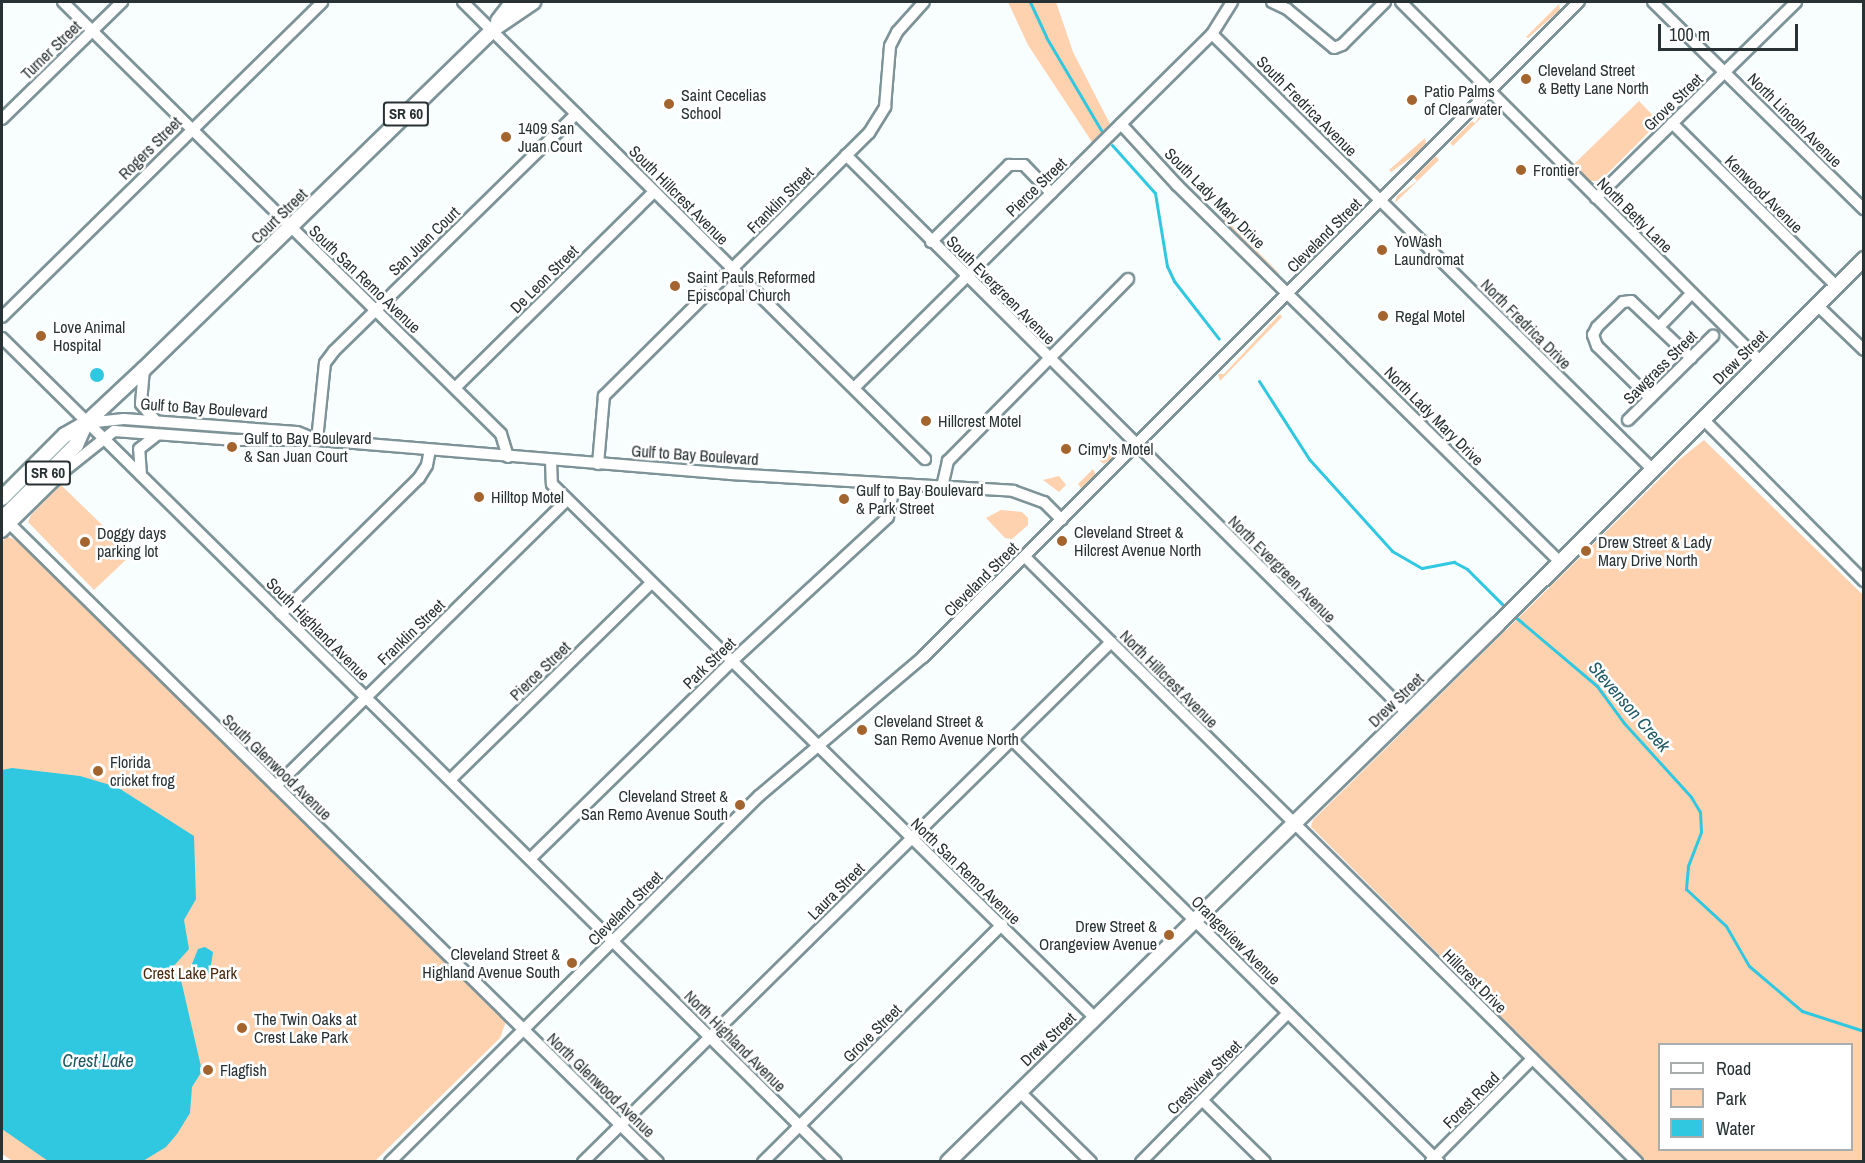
<!DOCTYPE html>
<style>
body{margin:0}
#map{position:relative;width:1865px;height:1163px;overflow:hidden;background:#f8fdfe;font-family:"Archivo Narrow",sans-serif}
div>[style]{position:absolute}
[style*='--x']{left:calc(var(--x)*1px);top:calc(var(--y)*1px);width:calc(var(--w)*1px);rotate:calc(var(--a)*1deg)}
.green>*{inset:0;background:#fed1af}
.water>*{inset:0;background:#30c8e1}
.round{border-radius:50%}
.stream>*{height:3px;margin:-1.5px;padding:0 1.5px;transform-origin:1.5px;border-radius:1.5px;background:#30c8e1}
.roads{filter:drop-shadow(2px 0 #7d9398) drop-shadow(-2px 0 #7d9398) drop-shadow(0 2px #7d9398) drop-shadow(0 -2px #7d9398)}
.minor>*{height:10px;margin:-5px;padding:0 5px;transform-origin:5px;border-radius:5px;background:#fff}
.major>*{height:14px;margin:-7px;padding:0 7px;transform-origin:7px;border-radius:7px;background:#fff}
.dots>*{width:16px;height:16px;translate:-50% -50%;box-sizing:border-box;border:3px solid #fff;border-radius:50%}
span{translate:-50% -50%;white-space:nowrap;text-align:center;line-height:1.15;-webkit-text-stroke:5px #fff;paint-order:stroke}
.shield-label span{padding:2px 4px;background:#fff;border:2px solid;border-radius:4px;-webkit-text-stroke-width:0}
.shield-label{font-size:15px;color:#283133;font-weight:700}
.street-label{font-size:16px;color:#283133}
.poi-label{font-size:16px;color:#283133}
.left{translate:0 -50%;text-align:left}
.right{translate:-100% -50%;text-align:right}
.park-label{font-size:16px;color:#48290d}
.water-label{font-size:18px;color:#205a65;font-style:italic}
.frame{position:absolute;inset:0;border:3px solid #283133;pointer-events:none}
.legend{position:absolute;left:1658px;top:1043px;width:195px;height:108px;box-sizing:border-box;background:#fff;border:2px solid #a9adad;margin:0;padding:8px 10px;list-style:none;font-size:18px;color:#283133}
.legend li{display:flex;align-items:center;gap:12px;height:30px}
.legend b{width:30px;border:2px solid #a9adad}
.scale{position:absolute;left:1658px;top:24px;width:140px;height:27px;box-sizing:border-box;border:3px solid #283133;border-top:0;padding-left:8px;font-size:18px;line-height:21px;white-space:nowrap;color:#283133;-webkit-text-stroke:4px #fff;paint-order:stroke}
</style>
<div id="map">
<div class="green">
<i style="clip-path:polygon(1008px 2px,1056px 2px,1073px 52px,1110px 124px,1092px 142px,1028px 45px)"></i>
<i style="clip-path:polygon(1559px 4px,1560px 10px,1528px 38px,1526px 37px)"></i>
<i style="clip-path:polygon(1639px 101px,1659px 122px,1600px 181px,1588px 181px,1573px 165px)"></i>
<i style="clip-path:polygon(1494px 105px,1453px 146px,1450px 143px,1472px 121px,1475px 123px,1486px 106px)"></i>
<i style="clip-path:polygon(1425px 138px,1426px 144px,1416px 154px,1391px 172px,1389px 170px)"></i>
<i style="clip-path:polygon(1436px 156px,1439px 160px,1395px 203px,1397px 196px,1417px 181px,1414px 178px)"></i>
<i style="clip-path:polygon(1225px 219px,1279px 273px,1279px 274px,1223px 222px)"></i>
<i style="clip-path:polygon(1280px 314px,1282px 317px,1220px 381px,1218px 374px,1224px 374px)"></i>
<i style="clip-path:polygon(evenodd,1704px 440px,1863px 595px,1863px 1161px,1646px 1161px,1311px 827px,1313px 820px,1680px 459px,1704px 440px,1660px 1044px,1852px 1044px,1852px 1150px,1660px 1150px,1660px 1044px)"></i>
<i style="clip-path:polygon(1117px 445px,1121px 451px,1104px 464px,1100px 461px)"></i>
<i style="clip-path:polygon(1093px 469px,1097px 477px,1081px 488px,1078px 484px)"></i>
<i style="clip-path:polygon(1059px 476px,1066px 485px,1059px 492px,1043px 480px)"></i>
<i style="clip-path:polygon(61px 485px,132px 554px,94px 590px,28px 522px,31px 515px)"></i>
<i style="clip-path:polygon(1001px 510px,1022px 512px,1028px 518px,1028px 525px,1012px 539px,1005px 538px,986px 518px)"></i>
<i style="clip-path:polygon(7px 536px,19px 542px,506px 1022px,500px 1038px,375px 1161px,14px 1162px,2px 1154px,2px 542px)"></i>
</div>
<div class="water">
<i class="round" style="left:90px;top:368px;width:14px;height:14px"></i>
<i style="clip-path:polygon(12px 768px,80px 776px,117px 787px,194px 836px,196px 899px,184px 920px,189px 949px,171px 969px,181px 980px,202px 1071px,192px 1087px,190px 1113px,177px 1134px,166px 1147px,143px 1161px,48px 1161px,2px 1129px,2px 770px)"></i>
<i style="clip-path:polygon(205px 947px,213px 952px,211px 965px,209px 973px,197px 978px,190px 969px,198px 949px)"></i>
</div>
<div class="stream">
<i style="--x:1030;--y:2;--w:38;--a:65"></i>
<i style="--x:1046;--y:37;--w:108;--a:59.4"></i>
<i style="--x:1112;--y:145;--w:64;--a:48.1"></i>
<i style="--x:1155;--y:193;--w:74;--a:80.7"></i>
<i style="--x:1167;--y:266;--w:17;--a:65"></i>
<i style="--x:1174;--y:281;--w:73;--a:52.2"></i>
<i style="--x:1259;--y:381;--w:93;--a:57.3"></i>
<i style="--x:1309;--y:459;--w:124;--a:47.9"></i>
<i style="--x:1392;--y:551;--w:34;--a:30"></i>
<i style="--x:1422;--y:568;--w:33;--a:-11"></i>
<i style="--x:1454;--y:562;--w:15;--a:28"></i>
<i style="--x:1467;--y:569;--w:55;--a:45"></i>
<i style="--x:1513;--y:615;--w:110;--a:40.2"></i>
<i style="--x:1597;--y:686;--w:46;--a:53.9"></i>
<i style="--x:1624;--y:723;--w:100;--a:47.8"></i>
<i style="--x:1691;--y:797;--w:17;--a:59"></i>
<i style="--x:1700;--y:812;--w:20;--a:87"></i>
<i style="--x:1701;--y:832;--w:36;--a:111"></i>
<i style="--x:1688;--y:866;--w:23;--a:95"></i>
<i style="--x:1686;--y:889;--w:54;--a:42.8"></i>
<i style="--x:1726;--y:926;--w:46;--a:60.1"></i>
<i style="--x:1749;--y:966;--w:70;--a:40.3"></i>
<i style="--x:1802;--y:1011;--w:65;--a:17.9"></i>
</div>
<div class="roads">
<div class="minor">
<i style="--x:63;--y:2;--w:615;--a:44.6"></i>
<i style="--x:501;--y:434;--w:24;--a:73"></i>
<i style="--x:463;--y:2;--w:650;--a:44.69"></i>
<i style="--x:1272;--y:2;--w:17;--a:25"></i>
<i style="--x:1287;--y:9;--w:61;--a:39.7"></i>
<i style="--x:1334;--y:48;--w:9;--a:-21"></i>
<i style="--x:1342;--y:45;--w:61;--a:-45"></i>
<i style="--x:1401;--y:2;--w:508;--a:45"></i>
<i style="--x:1653;--y:2;--w:296;--a:44.5"></i>
<i style="--x:1212;--y:34;--w:617;--a:44.67"></i>
<i style="--x:2;--y:119;--w:168;--a:-44.3"></i>
<i style="--x:1672;--y:123;--w:231;--a:44.8"></i>
<i style="--x:1121;--y:124;--w:83;--a:47.4"></i>
<i style="--x:1177;--y:185;--w:536;--a:44.55"></i>
<i style="--x:846;--y:155;--w:791;--a:44.85"></i>
<i style="--x:1596;--y:198;--w:280;--a:-44.4"></i>
<i style="--x:931;--y:242;--w:110;--a:-44.6"></i>
<i style="--x:1009;--y:165;--w:15;--a:0"></i>
<i style="--x:1024;--y:165;--w:39;--a:46"></i>
<i style="--x:1817;--y:305;--w:65;--a:43.8"></i>
<i style="--x:2;--y:317;--w:449;--a:-44.5"></i>
<i style="--x:1659;--y:327;--w:47;--a:-45.9"></i>
<i style="--x:2;--y:338;--w:1172;--a:44.65"></i>
<i style="--x:144;--y:369;--w:35;--a:95"></i>
<i style="--x:141;--y:404;--w:23;--a:49"></i>
<i style="--x:455;--y:388;--w:279;--a:-44.6"></i>
<i style="--x:854;--y:388;--w:503;--a:-44.68"></i>
<i style="--x:1212;--y:34;--w:38;--a:-58"></i>
<i style="--x:1650;--y:398;--w:74;--a:-135.5"></i>
<i style="--x:1597;--y:346;--w:12;--a:-110"></i>
<i style="--x:1593;--y:335;--w:9;--a:-63"></i>
<i style="--x:1597;--y:327;--w:36;--a:-44"></i>
<i style="--x:1623;--y:302;--w:8;--a:-7"></i>
<i style="--x:1631;--y:301;--w:83;--a:43.5"></i>
<i style="--x:1702;--y:418;--w:230;--a:45.2"></i>
<i style="--x:1628;--y:420;--w:120;--a:-44.7"></i>
<i style="--x:86;--y:423;--w:38;--a:-6"></i>
<i style="--x:124;--y:419;--w:173;--a:4.3"></i>
<i style="--x:297;--y:432;--w:18;--a:22"></i>
<i style="--x:317;--y:440;--w:77;--a:-84.1"></i>
<i style="--x:325;--y:363;--w:15;--a:-53"></i>
<i style="--x:334;--y:351;--w:339;--a:-44.4"></i>
<i style="--x:551;--y:460;--w:24;--a:88"></i>
<i style="--x:552;--y:484;--w:760;--a:44.52"></i>
<i style="--x:598;--y:464;--w:68;--a:-85"></i>
<i style="--x:604;--y:396;--w:373;--a:-44.8"></i>
<i style="--x:869;--y:133;--w:31;--a:-58"></i>
<i style="--x:885;--y:107;--w:61;--a:-85.3"></i>
<i style="--x:890;--y:46;--w:16;--a:-63"></i>
<i style="--x:897;--y:32;--w:40;--a:-48"></i>
<i style="--x:141;--y:475;--w:26;--a:-94"></i>
<i style="--x:139;--y:449;--w:23;--a:-38"></i>
<i style="--x:942;--y:487;--w:27;--a:-77"></i>
<i style="--x:948;--y:461;--w:256;--a:-45.3"></i>
<i style="--x:10;--y:524;--w:909;--a:44.55"></i>
<i style="--x:2;--y:532;--w:88;--a:-44.5"></i>
<i style="--x:65;--y:470;--w:63;--a:-38.5"></i>
<i style="--x:114;--y:431;--w:122;--a:4.2"></i>
<i style="--x:236;--y:440;--w:81;--a:0"></i>
<i style="--x:317;--y:440;--w:414;--a:4.7"></i>
<i style="--x:730;--y:474;--w:284;--a:3.4"></i>
<i style="--x:1013;--y:491;--w:33;--a:20"></i>
<i style="--x:1044;--y:502;--w:25;--a:45"></i>
<i style="--x:1025;--y:557;--w:861;--a:44.67"></i>
<i style="--x:281;--y:614;--w:194;--a:-44.6"></i>
<i style="--x:419;--y:478;--w:15;--a:-58"></i>
<i style="--x:427;--y:465;--w:15;--a:-79"></i>
<i style="--x:1012;--y:740;--w:600;--a:44.66"></i>
<i style="--x:450;--y:780;--w:281;--a:-44.4"></i>
<i style="--x:276;--y:786;--w:408;--a:-44.5"></i>
<i style="--x:530;--y:859;--w:283;--a:-44.4"></i>
<i style="--x:732;--y:661;--w:212;--a:-42.7"></i>
<i style="--x:888;--y:517;--w:33;--a:-79"></i>
<i style="--x:1019;--y:1091;--w:101;--a:44.6"></i>
<i style="--x:1202;--y:1100;--w:88;--a:44.5"></i>
<i style="--x:1431;--y:1161;--w:144;--a:-45.3"></i>
<i style="--x:390;--y:1162;--w:520;--a:-44.77"></i>
<i style="--x:759;--y:796;--w:215;--a:-40.3"></i>
<i style="--x:923;--y:657;--w:927;--a:-44.96"></i>
<i style="--x:583;--y:1162;--w:741;--a:-44.56"></i>
<i style="--x:763;--y:1162;--w:337;--a:-44.8"></i>
<i style="--x:1141;--y:1162;--w:209;--a:-45.4"></i>
</div>
<div class="major">
<i style="--x:498;--y:21;--w:24;--a:-52"></i>
<i style="--x:2;--y:498;--w:89;--a:-45"></i>
<i style="--x:65;--y:435;--w:24;--a:-30"></i>
<i style="--x:86;--y:423;--w:79;--a:-43"></i>
<i style="--x:144;--y:369;--w:486;--a:-44.2"></i>
<i style="--x:492;--y:30;--w:50;--a:-34.3"></i>
<i style="--x:2;--y:519;--w:105;--a:-45"></i>
<i style="--x:76;--y:445;--w:24;--a:-66"></i>
<i style="--x:948;--y:1162;--w:769;--a:-44.37"></i>
<i style="--x:1498;--y:624;--w:517;--a:-44.92"></i>
</div>
</div>
<div class="dots">
<i style="left:1526px;top:79px;background:#a4642d"></i>
<i style="left:1412px;top:100px;background:#a4642d"></i>
<i style="left:669px;top:104px;background:#a4642d"></i>
<i style="left:506px;top:137px;background:#a4642d"></i>
<i style="left:1521px;top:170px;background:#a4642d"></i>
<i style="left:1382px;top:250px;background:#a4642d"></i>
<i style="left:675px;top:286px;background:#a4642d"></i>
<i style="left:1383px;top:316px;background:#a4642d"></i>
<i style="left:41px;top:336px;background:#a4642d"></i>
<i style="left:926px;top:421px;background:#a4642d"></i>
<i style="left:232px;top:447px;background:#a4642d"></i>
<i style="left:1066px;top:449px;background:#a4642d"></i>
<i style="left:479px;top:497px;background:#a4642d"></i>
<i style="left:844px;top:499px;background:#a4642d"></i>
<i style="left:1062px;top:541px;background:#a4642d"></i>
<i style="left:85px;top:542px;background:#a4642d"></i>
<i style="left:1586px;top:551px;background:#a4642d"></i>
<i style="left:862px;top:730px;background:#a4642d"></i>
<i style="left:98px;top:771px;background:#a4642d"></i>
<i style="left:740px;top:805px;background:#a4642d"></i>
<i style="left:1169px;top:935px;background:#a4642d"></i>
<i style="left:572px;top:963px;background:#a4642d"></i>
<i style="left:242px;top:1028px;background:#a4642d"></i>
<i style="left:208px;top:1070px;background:#a4642d"></i>
</div>
<div class="shield-label">
<span style="left:406px;top:114px">SR 60</span>
<span style="left:48px;top:473px">SR 60</span>
</div>
<div class="street-label">
<span style="left:51px;top:50px;rotate:-44deg">Turner Street</span>
<span style="left:1673px;top:102px;rotate:-44deg">Grove Street</span>
<span style="left:1307px;top:106px;rotate:45deg">South Fredrica Avenue</span>
<span style="left:1795px;top:120px;rotate:45deg">North Lincoln Avenue</span>
<span style="left:150px;top:148px;rotate:-45deg">Rogers Street</span>
<span style="left:1036px;top:187px;rotate:-44deg">Pierce Street</span>
<span style="left:1764px;top:194px;rotate:45deg">Kenwood Avenue</span>
<span style="left:679px;top:195px;rotate:45deg">South Hillcrest Avenue</span>
<span style="left:1215px;top:198px;rotate:45deg">South Lady Mary Drive</span>
<span style="left:780px;top:200px;rotate:-45deg">Franklin Street</span>
<span style="left:1635px;top:215px;rotate:45deg">North Betty Lane</span>
<span style="left:279px;top:216px;rotate:-44deg">Court Street</span>
<span style="left:1324px;top:235px;rotate:-45deg">Cleveland Street</span>
<span style="left:424px;top:241px;rotate:-44deg">San Juan Court</span>
<span style="left:365px;top:279px;rotate:44deg">South San Remo Avenue</span>
<span style="left:544px;top:279px;rotate:-45deg">De Leon Street</span>
<span style="left:1001px;top:290px;rotate:45deg">South Evergreen Avenue</span>
<span style="left:1526px;top:324px;rotate:45deg">North Fredrica Drive</span>
<span style="left:1740px;top:357px;rotate:-45deg">Drew Street</span>
<span style="left:1660px;top:367px;rotate:-45deg">Sawgrass Street</span>
<span style="left:204px;top:408px;rotate:4deg">Gulf to Bay Boulevard</span>
<span style="left:1434px;top:416px;rotate:45deg">North Lady Mary Drive</span>
<span style="left:695px;top:455px;rotate:4deg">Gulf to Bay Boulevard</span>
<span style="left:1282px;top:569px;rotate:45deg">North Evergreen Avenue</span>
<span style="left:981px;top:579px;rotate:-45deg">Cleveland Street</span>
<span style="left:318px;top:629px;rotate:45deg">South Highland Avenue</span>
<span style="left:411px;top:632px;rotate:-44deg">Franklin Street</span>
<span style="left:709px;top:663px;rotate:-44deg">Park Street</span>
<span style="left:540px;top:671px;rotate:-44deg">Pierce Street</span>
<span style="left:1169px;top:679px;rotate:45deg">North Hillcrest Avenue</span>
<span style="left:1396px;top:700px;rotate:-44deg">Drew Street</span>
<span style="left:277px;top:767px;rotate:44deg">South Glenwood Avenue</span>
<span style="left:966px;top:871px;rotate:44deg">North San Remo Avenue</span>
<span style="left:836px;top:891px;rotate:-45deg">Laura Street</span>
<span style="left:625px;top:908px;rotate:-45deg">Cleveland Street</span>
<span style="left:1236px;top:940px;rotate:45deg">Orangeview Avenue</span>
<span style="left:1475px;top:981px;rotate:45deg">Hillcrest Drive</span>
<span style="left:872px;top:1033px;rotate:-45deg">Grove Street</span>
<span style="left:1048px;top:1039px;rotate:-44deg">Drew Street</span>
<span style="left:735px;top:1041px;rotate:45deg">North Highland Avenue</span>
<span style="left:1204px;top:1077px;rotate:-45deg">Crestview Street</span>
<span style="left:601px;top:1085px;rotate:44deg">North Glenwood Avenue</span>
<span style="left:1471px;top:1100px;rotate:-45deg">Forest Road</span>
</div>
<div class="poi-label">
<span class="left" style="left:1538px;top:79px">Cleveland Street<br>&amp; Betty Lane North</span>
<span class="left" style="left:1424px;top:100px">Patio Palms<br>of Clearwater</span>
<span class="left" style="left:681px;top:104px">Saint Cecelias<br>School</span>
<span class="left" style="left:518px;top:137px">1409 San<br>Juan Court</span>
<span class="left" style="left:1533px;top:170px">Frontier</span>
<span class="left" style="left:1394px;top:250px">YoWash<br>Laundromat</span>
<span class="left" style="left:687px;top:286px">Saint Pauls Reformed<br>Episcopal Church</span>
<span class="left" style="left:1395px;top:316px">Regal Motel</span>
<span class="left" style="left:53px;top:336px">Love Animal<br>Hospital</span>
<span class="left" style="left:938px;top:421px">Hillcrest Motel</span>
<span class="left" style="left:244px;top:447px">Gulf to Bay Boulevard<br>&amp; San Juan Court</span>
<span class="left" style="left:1078px;top:449px">Cimy's Motel</span>
<span class="left" style="left:856px;top:499px">Gulf to Bay Boulevard<br>&amp; Park Street</span>
<span class="left" style="left:491px;top:497px">Hilltop Motel</span>
<span class="left" style="left:1074px;top:541px">Cleveland Street &amp;<br>Hilcrest Avenue North</span>
<span class="left" style="left:97px;top:542px">Doggy days<br>parking lot</span>
<span class="left" style="left:1598px;top:551px">Drew Street &amp; Lady<br>Mary Drive North</span>
<span class="left" style="left:874px;top:730px">Cleveland Street &amp;<br>San Remo Avenue North</span>
<span class="left" style="left:110px;top:771px">Florida<br>cricket frog</span>
<span class="right" style="left:728px;top:805px">Cleveland Street &amp;<br>San Remo Avenue South</span>
<span class="right" style="left:1157px;top:935px">Drew Street &amp;<br>Orangeview Avenue</span>
<span class="right" style="left:560px;top:963px">Cleveland Street &amp;<br>Highland Avenue South</span>
<span class="left" style="left:254px;top:1028px">The Twin Oaks at<br>Crest Lake Park</span>
<span class="left" style="left:220px;top:1070px">Flagfish</span>
</div>
<div class="park-label">
<span style="left:190px;top:973px">Crest Lake Park</span>
</div>
<div class="water-label">
<span style="left:1629px;top:707px;rotate:49deg">Stevenson Creek</span>
<span style="left:98px;top:1061px">Crest Lake</span>
</div>
<div class="frame"></div>
<ul class="legend">
<li><b style="height:8px;background:#fff"></b>Road</li>
<li><b style="height:16px;background:#fed1af"></b>Park</li>
<li><b style="height:16px;background:#30c8e1"></b>Water</li>
</ul>
<div class="scale">100 m</div>
</div>
